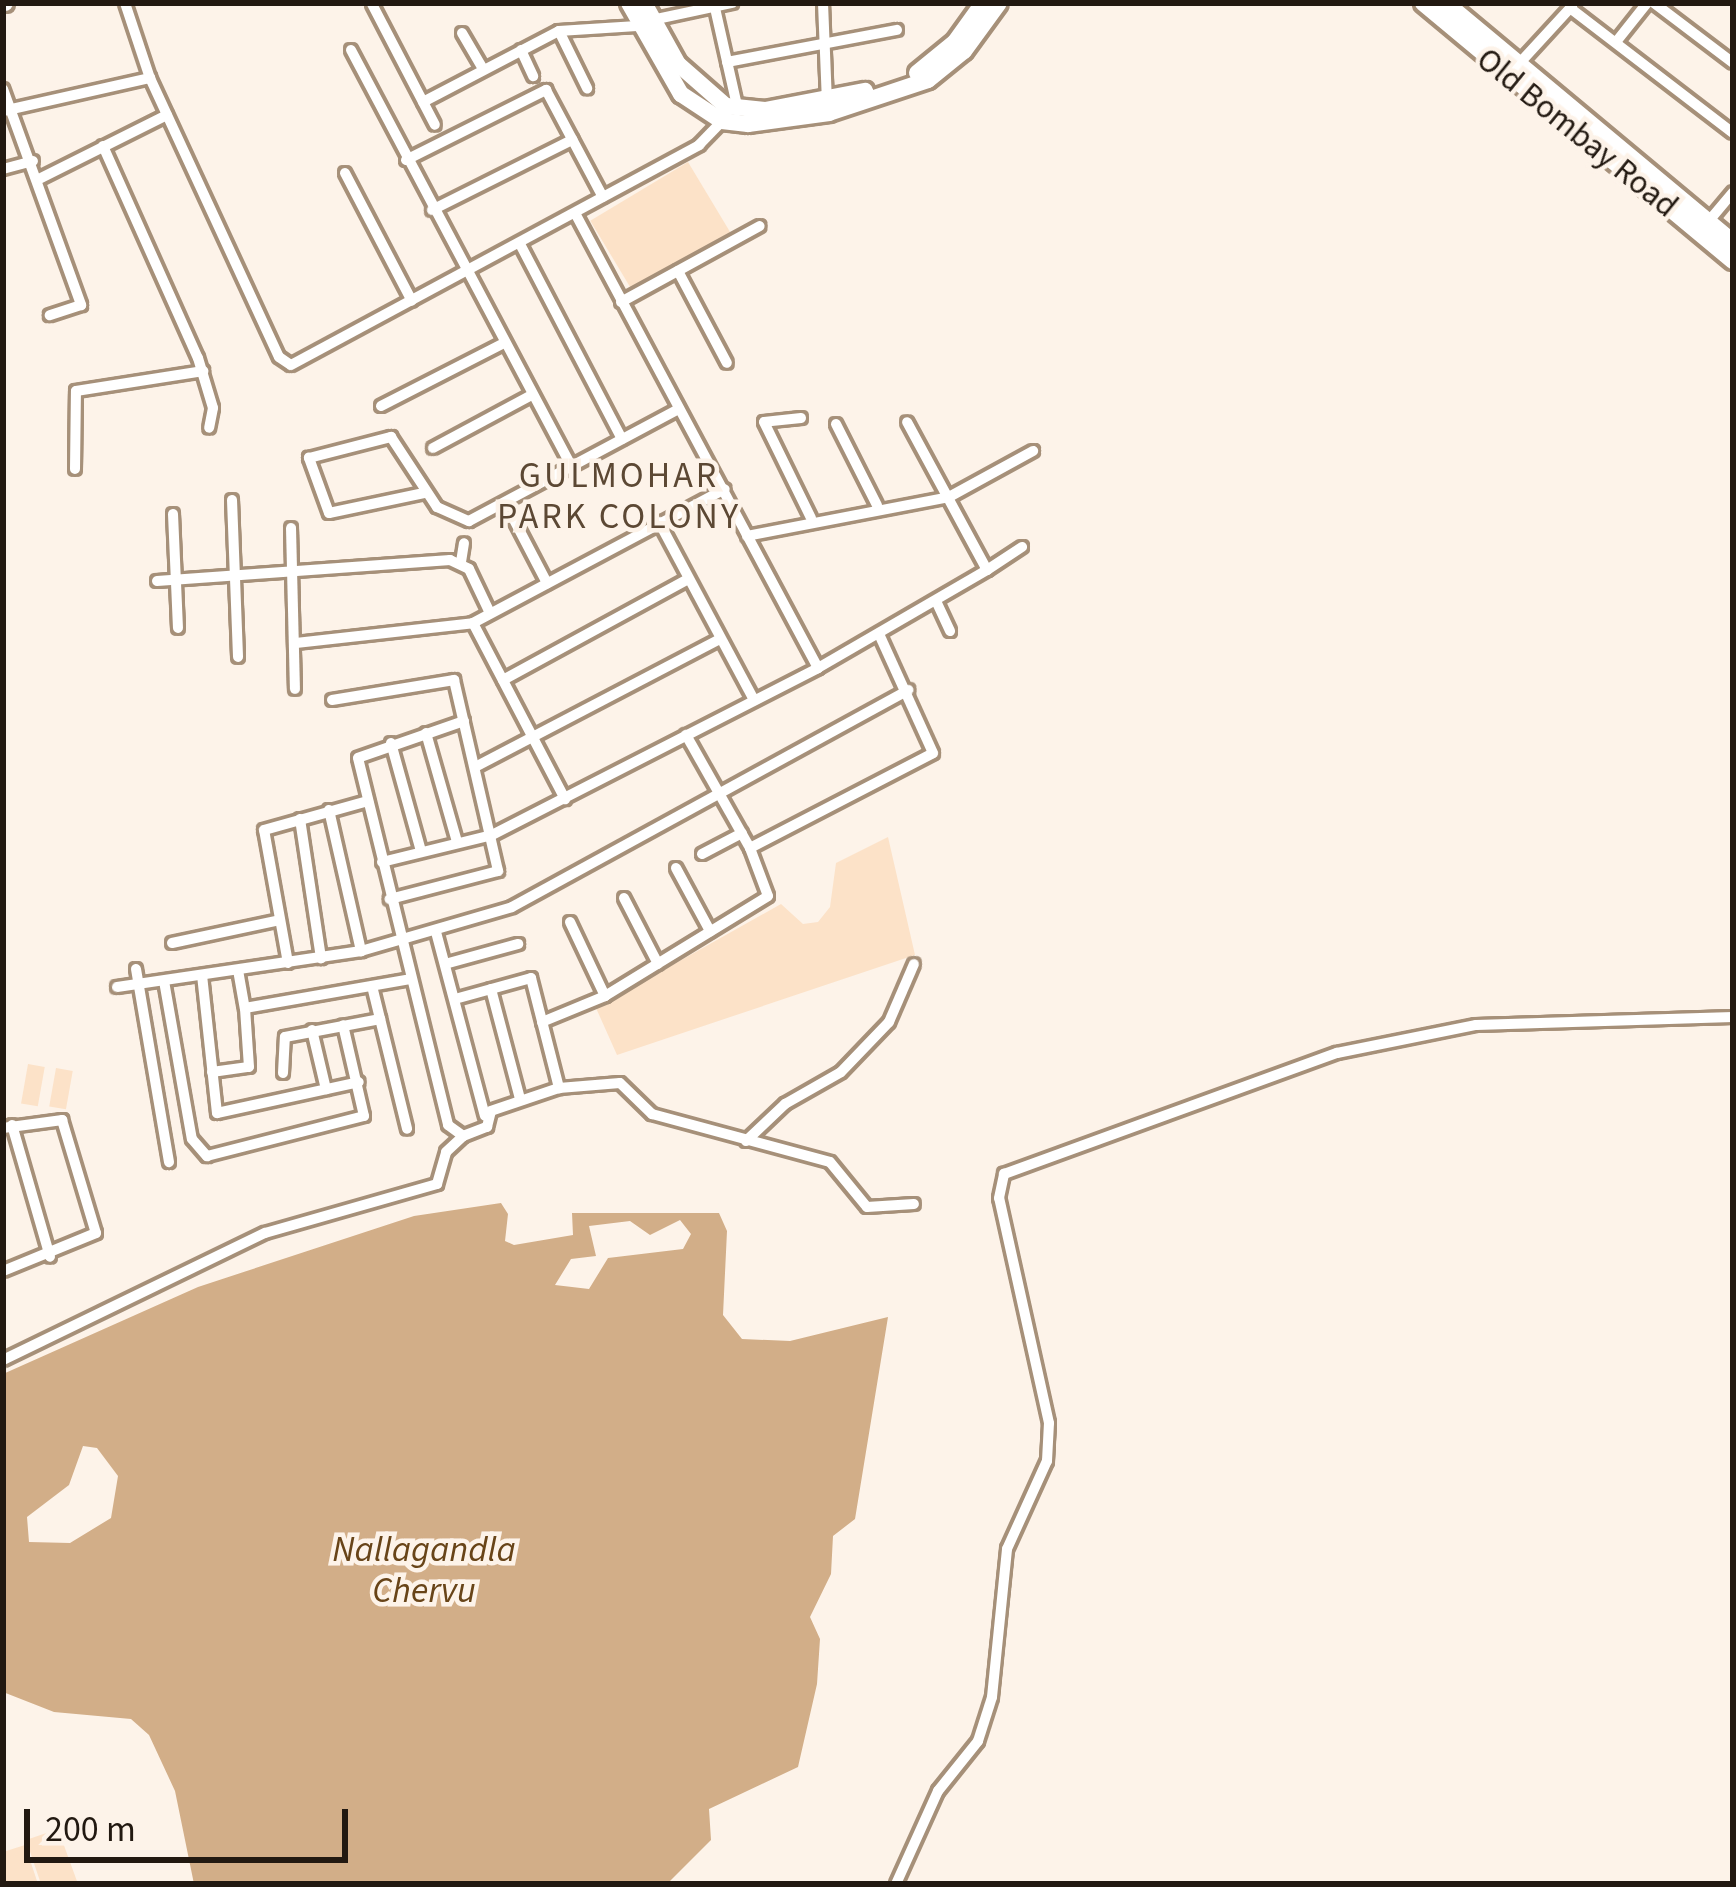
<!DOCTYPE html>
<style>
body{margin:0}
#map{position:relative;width:1736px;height:1887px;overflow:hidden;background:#fdf3e9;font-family:"Source Sans 3",sans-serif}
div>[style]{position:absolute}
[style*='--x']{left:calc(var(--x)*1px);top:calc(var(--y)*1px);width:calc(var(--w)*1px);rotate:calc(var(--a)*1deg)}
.green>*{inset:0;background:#fce2c8;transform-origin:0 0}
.water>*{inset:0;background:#d2ae88}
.roads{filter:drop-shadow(3px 0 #a69079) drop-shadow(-3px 0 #a69079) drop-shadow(0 3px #a69079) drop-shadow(0 -3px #a69079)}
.street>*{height:10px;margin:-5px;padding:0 5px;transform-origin:5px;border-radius:5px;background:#fff}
.primary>*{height:16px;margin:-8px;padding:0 8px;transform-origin:8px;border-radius:8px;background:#fff}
span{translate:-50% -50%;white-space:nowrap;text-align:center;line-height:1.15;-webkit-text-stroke:9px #fdf3e9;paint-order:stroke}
.street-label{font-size:33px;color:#221911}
.neighbourhood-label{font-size:36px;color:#5c4834;letter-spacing:3px}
.water-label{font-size:36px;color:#684418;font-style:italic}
.frame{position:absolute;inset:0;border:6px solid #221911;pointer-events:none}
.scale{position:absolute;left:24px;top:1809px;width:324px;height:54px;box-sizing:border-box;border:6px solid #221911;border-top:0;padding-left:15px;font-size:36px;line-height:42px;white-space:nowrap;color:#221911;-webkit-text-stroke:9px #fdf3e9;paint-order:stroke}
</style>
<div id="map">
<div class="green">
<i style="left:688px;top:162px;width:82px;height:114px;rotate:59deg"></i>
<i style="clip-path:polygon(888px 837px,915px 955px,617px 1055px,596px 1008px,781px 904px,803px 924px,818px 922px,830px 907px,836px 863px)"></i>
<i style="left:28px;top:1064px;width:17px;height:40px;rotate:10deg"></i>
<i style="left:56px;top:1068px;width:17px;height:39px;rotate:10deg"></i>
<i style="clip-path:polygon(58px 1829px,78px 1884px,41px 1884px,26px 1840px)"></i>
<i style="clip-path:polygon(25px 1845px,38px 1884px,5px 1884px,3px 1852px)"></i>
</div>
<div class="water">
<i style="clip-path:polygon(evenodd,501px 1203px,508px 1214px,505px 1241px,514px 1245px,573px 1235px,572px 1213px,719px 1213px,727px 1231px,723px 1315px,742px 1339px,790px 1341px,888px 1317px,855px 1519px,833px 1536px,831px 1574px,810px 1617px,820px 1639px,817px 1684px,798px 1767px,709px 1809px,711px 1840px,667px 1884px,194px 1884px,175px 1791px,149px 1735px,131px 1719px,54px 1712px,3px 1692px,3px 1374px,198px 1287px,414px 1216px,501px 1203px,680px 1220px,691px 1234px,683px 1249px,608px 1258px,589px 1289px,555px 1285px,571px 1259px,596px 1256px,589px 1226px,630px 1221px,650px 1235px,680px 1220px,501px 1203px,83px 1446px,97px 1448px,118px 1476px,111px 1518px,70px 1543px,29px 1542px,27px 1517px,69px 1485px,83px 1446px)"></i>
</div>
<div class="roads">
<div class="street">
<i style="--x:125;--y:3;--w:79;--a:71.6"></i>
<i style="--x:150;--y:78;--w:307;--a:65.2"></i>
<i style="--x:279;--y:357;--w:14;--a:34"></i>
<i style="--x:291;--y:365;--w:464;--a:-28.3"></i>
<i style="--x:699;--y:145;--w:33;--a:-46"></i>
<i style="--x:823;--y:3;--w:98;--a:87.7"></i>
<i style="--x:1654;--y:3;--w:99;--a:37.2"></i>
<i style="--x:372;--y:4;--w:136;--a:62.5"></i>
<i style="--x:715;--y:8;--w:105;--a:77.3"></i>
<i style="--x:1570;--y:8;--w:205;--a:37.5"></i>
<i style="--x:652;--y:20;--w:82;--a:-12"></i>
<i style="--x:559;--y:31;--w:64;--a:63.8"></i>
<i style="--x:462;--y:33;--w:42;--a:59.7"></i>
<i style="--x:1616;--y:42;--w:50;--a:-51.5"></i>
<i style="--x:351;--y:50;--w:473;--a:62.1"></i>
<i style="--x:521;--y:50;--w:29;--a:65"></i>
<i style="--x:727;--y:62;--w:173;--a:-10.7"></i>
<i style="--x:1516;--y:67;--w:83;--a:-47.4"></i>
<i style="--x:3;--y:89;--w:230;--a:70.1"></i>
<i style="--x:81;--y:305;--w:33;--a:162"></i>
<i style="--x:423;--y:102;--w:153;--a:-27.6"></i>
<i style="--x:559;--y:31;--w:78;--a:-3.7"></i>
<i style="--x:3;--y:111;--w:151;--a:-12.7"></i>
<i style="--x:103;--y:146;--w:232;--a:65.9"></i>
<i style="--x:198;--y:358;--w:52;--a:73.3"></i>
<i style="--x:213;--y:408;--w:20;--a:101"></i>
<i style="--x:406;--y:160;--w:157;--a:-26.6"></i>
<i style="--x:546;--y:90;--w:121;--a:62"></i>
<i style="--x:3;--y:169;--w:31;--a:-15"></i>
<i style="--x:345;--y:173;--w:144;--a:62.4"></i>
<i style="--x:39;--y:179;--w:143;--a:-26.6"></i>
<i style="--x:432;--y:210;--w:157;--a:-26.6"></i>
<i style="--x:575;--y:213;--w:516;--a:61.89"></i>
<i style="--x:818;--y:668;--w:195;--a:-30.1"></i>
<i style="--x:987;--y:570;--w:168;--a:-118.4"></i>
<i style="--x:1708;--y:222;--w:39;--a:-50"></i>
<i style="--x:520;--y:244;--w:220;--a:62.4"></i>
<i style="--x:678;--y:271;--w:104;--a:62"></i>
<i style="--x:621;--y:302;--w:158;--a:-28.7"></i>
<i style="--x:381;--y:406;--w:138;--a:-27.1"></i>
<i style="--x:801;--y:418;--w:37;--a:174"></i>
<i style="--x:764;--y:422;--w:107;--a:63.9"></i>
<i style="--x:836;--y:424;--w:91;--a:63.2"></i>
<i style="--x:433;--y:448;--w:112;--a:-28.2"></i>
<i style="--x:75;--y:469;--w:78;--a:-89.3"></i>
<i style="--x:76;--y:391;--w:129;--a:-8.9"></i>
<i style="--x:424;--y:493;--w:97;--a:168.1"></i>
<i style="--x:329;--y:513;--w:59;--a:-110"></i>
<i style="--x:309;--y:458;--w:85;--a:-14.4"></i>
<i style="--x:391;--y:437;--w:84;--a:56.7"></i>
<i style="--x:437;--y:507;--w:35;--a:24"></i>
<i style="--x:469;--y:521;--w:238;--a:-28.1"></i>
<i style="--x:232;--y:500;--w:157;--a:87.8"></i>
<i style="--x:173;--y:514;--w:114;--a:87.5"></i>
<i style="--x:512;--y:516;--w:76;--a:62.4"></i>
<i style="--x:659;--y:522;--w:202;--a:61.9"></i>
<i style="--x:291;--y:528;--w:161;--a:88.6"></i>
<i style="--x:747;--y:536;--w:206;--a:-10.9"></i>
<i style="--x:949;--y:497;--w:96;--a:-28.7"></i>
<i style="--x:461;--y:562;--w:19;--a:-81"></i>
<i style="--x:987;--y:570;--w:42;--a:-33.3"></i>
<i style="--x:157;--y:581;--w:294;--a:-4.1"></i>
<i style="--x:450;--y:560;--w:21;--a:25"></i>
<i style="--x:469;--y:569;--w:49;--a:64.5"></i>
<i style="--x:937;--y:603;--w:31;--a:65"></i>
<i style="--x:473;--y:623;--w:199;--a:62.4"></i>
<i style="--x:296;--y:643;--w:178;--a:-6.4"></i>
<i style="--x:473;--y:623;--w:285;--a:-28"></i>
<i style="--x:503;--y:680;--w:211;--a:-28.6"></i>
<i style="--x:332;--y:700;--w:124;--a:-9.3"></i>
<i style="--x:454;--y:680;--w:196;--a:77"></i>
<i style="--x:498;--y:871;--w:112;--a:165.5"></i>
<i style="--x:464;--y:721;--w:112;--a:160.8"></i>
<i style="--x:358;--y:758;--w:378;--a:76.2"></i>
<i style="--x:448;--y:1125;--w:19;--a:36"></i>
<i style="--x:463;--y:1136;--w:26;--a:-21"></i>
<i style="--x:487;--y:1127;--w:16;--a:-76"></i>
<i style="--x:491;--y:1111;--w:72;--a:-18.7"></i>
<i style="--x:426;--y:733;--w:113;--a:74.1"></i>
<i style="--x:391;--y:743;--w:112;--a:74.5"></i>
<i style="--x:475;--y:767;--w:276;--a:-27.6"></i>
<i style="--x:329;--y:810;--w:145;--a:77.2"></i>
<i style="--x:300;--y:819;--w:141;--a:81.4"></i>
<i style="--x:750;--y:848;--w:206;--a:-27.4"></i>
<i style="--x:933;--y:753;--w:128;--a:-114.4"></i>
<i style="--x:702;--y:854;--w:45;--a:-27.7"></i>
<i style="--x:382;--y:862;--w:113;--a:-13.8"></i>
<i style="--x:492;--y:835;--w:366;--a:-27.1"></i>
<i style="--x:676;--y:868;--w:72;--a:61.6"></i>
<i style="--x:624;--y:898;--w:74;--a:62.7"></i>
<i style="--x:570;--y:922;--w:82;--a:64.7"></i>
<i style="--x:436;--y:932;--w:190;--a:75.1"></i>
<i style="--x:172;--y:943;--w:110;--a:-12"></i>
<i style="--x:288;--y:963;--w:135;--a:-100.2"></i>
<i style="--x:264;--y:830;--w:108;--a:-15.6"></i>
<i style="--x:445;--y:964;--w:76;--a:-15.3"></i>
<i style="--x:136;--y:969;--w:196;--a:80.3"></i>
<i style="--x:238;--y:970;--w:39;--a:80"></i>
<i style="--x:202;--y:975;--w:139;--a:83.8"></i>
<i style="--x:217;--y:1113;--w:145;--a:-12.3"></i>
<i style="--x:164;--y:981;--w:160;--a:80"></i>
<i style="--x:192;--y:1139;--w:23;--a:49"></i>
<i style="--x:207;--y:1156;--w:162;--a:-14.3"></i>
<i style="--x:364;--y:1116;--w:93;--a:-103"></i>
<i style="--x:372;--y:986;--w:147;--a:76.2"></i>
<i style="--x:117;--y:987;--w:247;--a:-8.4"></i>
<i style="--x:361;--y:951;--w:157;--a:-16.2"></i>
<i style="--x:512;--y:907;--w:452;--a:-28.7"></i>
<i style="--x:491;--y:989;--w:114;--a:75.2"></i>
<i style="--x:455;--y:999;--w:79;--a:-15.4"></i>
<i style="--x:531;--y:978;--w:114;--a:75.7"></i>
<i style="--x:559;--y:1088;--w:61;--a:-4.7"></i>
<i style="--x:620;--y:1083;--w:45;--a:44.1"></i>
<i style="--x:652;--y:1114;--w:184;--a:15.1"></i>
<i style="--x:830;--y:1162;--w:58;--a:50.6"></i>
<i style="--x:867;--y:1207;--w:47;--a:-3.7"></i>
<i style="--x:542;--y:1022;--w:68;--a:-22.4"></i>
<i style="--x:605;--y:996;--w:191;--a:-31.5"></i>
<i style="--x:768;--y:896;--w:51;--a:-110.6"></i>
<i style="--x:750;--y:848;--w:130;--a:-119.5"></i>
<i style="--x:312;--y:1030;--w:61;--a:76.7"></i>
<i style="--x:212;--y:1072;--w:37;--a:-8"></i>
<i style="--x:249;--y:1067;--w:59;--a:-93.9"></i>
<i style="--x:245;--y:1008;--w:169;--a:-9.9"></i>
<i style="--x:283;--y:1073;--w:36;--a:-87"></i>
<i style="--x:285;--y:1037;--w:97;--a:-10.7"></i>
<i style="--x:12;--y:1125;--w:137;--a:73.9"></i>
<i style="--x:3;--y:1128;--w:60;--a:-7.7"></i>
<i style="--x:62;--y:1120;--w:118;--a:73.3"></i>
<i style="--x:96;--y:1233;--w:100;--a:157.8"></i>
<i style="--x:746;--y:1141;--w:54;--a:-43.5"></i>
<i style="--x:785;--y:1104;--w:64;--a:-29.7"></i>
<i style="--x:841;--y:1072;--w:69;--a:-46.2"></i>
<i style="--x:889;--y:1022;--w:63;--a:-66.7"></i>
<i style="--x:3;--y:1360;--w:291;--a:-25.9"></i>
<i style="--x:265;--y:1233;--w:179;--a:-15.9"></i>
<i style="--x:437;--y:1184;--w:33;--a:-74"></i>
<i style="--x:446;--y:1152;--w:23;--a:-43"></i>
<i style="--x:896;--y:1884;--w:102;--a:-65.7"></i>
<i style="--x:938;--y:1791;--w:64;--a:-51.3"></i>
<i style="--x:978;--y:1741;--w:46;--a:-72.3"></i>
<i style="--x:992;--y:1697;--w:149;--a:-84.2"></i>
<i style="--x:1007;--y:1549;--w:97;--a:-65.6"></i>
<i style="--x:1047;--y:1461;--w:38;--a:-87"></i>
<i style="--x:1049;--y:1423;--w:230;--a:-102.5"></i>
<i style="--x:999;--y:1198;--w:25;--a:-78"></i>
<i style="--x:1004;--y:1174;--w:354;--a:-20"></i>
<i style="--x:1337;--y:1053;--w:142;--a:-11.4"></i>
<i style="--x:1476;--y:1025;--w:257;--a:-1.8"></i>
</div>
<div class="primary">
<i style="--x:3;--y:3;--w:2;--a:0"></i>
<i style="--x:629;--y:3;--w:105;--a:60.3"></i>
<i style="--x:681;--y:94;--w:49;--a:33.4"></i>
<i style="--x:722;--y:121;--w:26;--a:7"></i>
<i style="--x:748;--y:124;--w:82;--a:-7.7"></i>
<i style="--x:829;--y:113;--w:104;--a:-18.4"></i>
<i style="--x:928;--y:80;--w:46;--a:-38.9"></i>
<i style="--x:964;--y:51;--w:59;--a:-53.9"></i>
<i style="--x:644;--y:3;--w:70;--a:60.9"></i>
<i style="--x:678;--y:64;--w:64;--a:41.2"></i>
<i style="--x:726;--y:106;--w:39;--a:6"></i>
<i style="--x:765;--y:110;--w:102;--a:-10.8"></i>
<i style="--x:1423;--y:3;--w:403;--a:39.8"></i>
<i style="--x:1446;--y:3;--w:373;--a:39.8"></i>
<i style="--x:917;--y:73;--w:49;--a:-39.2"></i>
<i style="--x:955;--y:42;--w:48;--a:-54.3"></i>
</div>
</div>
<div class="street-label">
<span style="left:1577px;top:133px;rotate:39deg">Old Bombay Road</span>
</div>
<div class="neighbourhood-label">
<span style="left:619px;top:496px">GULMOHAR<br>PARK COLONY</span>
</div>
<div class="water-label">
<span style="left:424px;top:1570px">Nallagandla<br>Chervu</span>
</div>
<div class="frame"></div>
<div class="scale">200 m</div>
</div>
